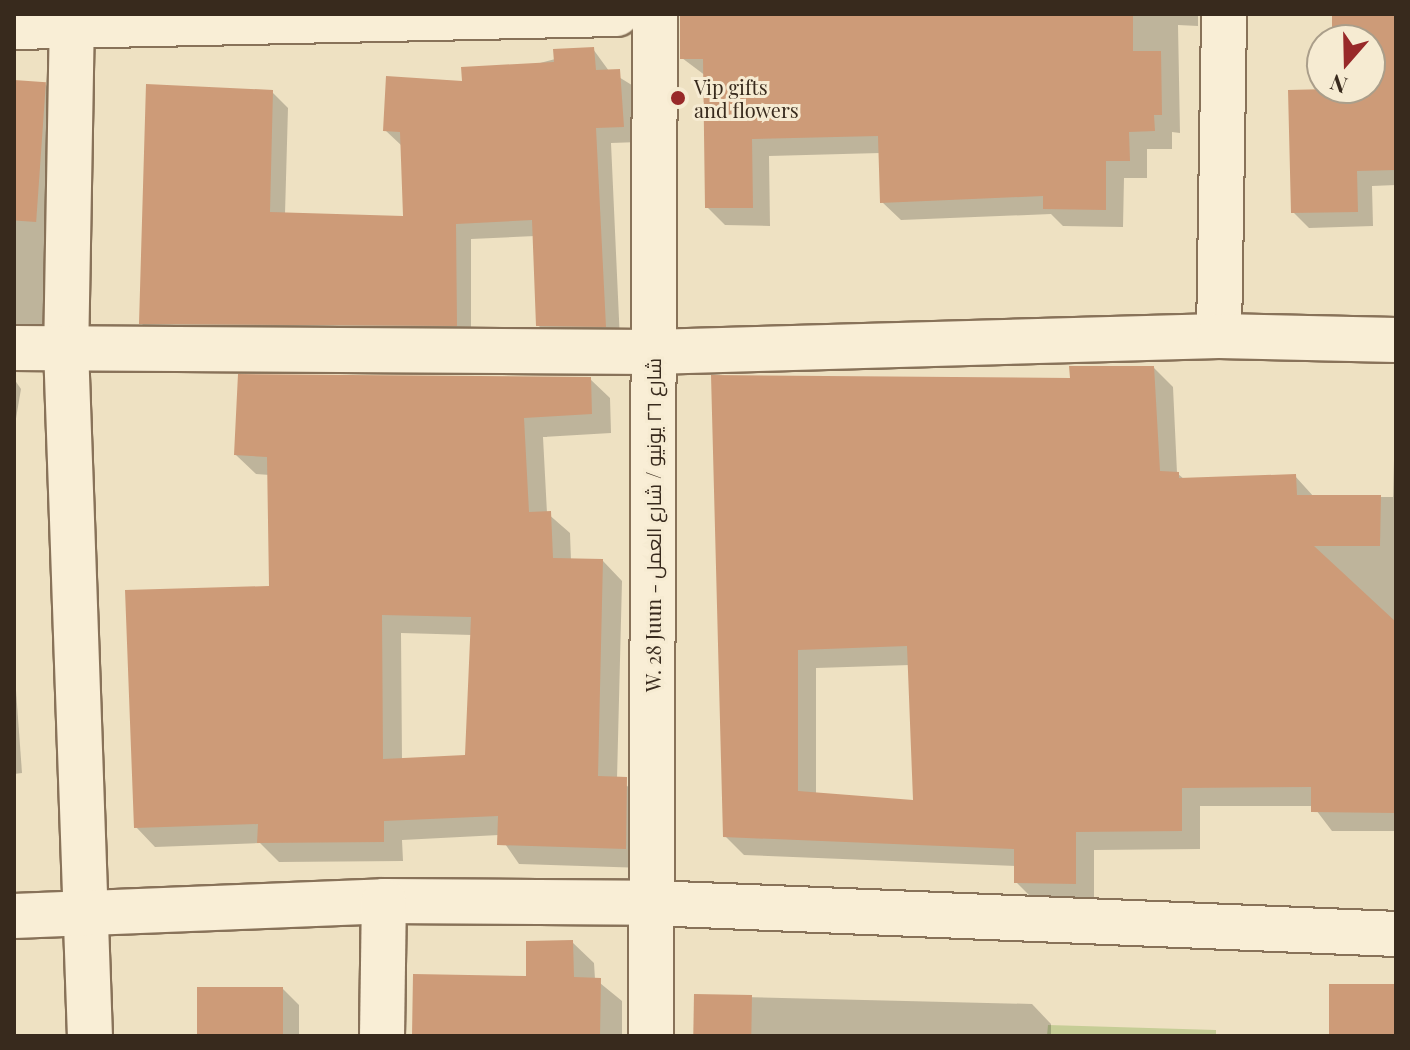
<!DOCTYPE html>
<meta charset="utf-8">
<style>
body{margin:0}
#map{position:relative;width:1410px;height:1050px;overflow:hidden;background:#eee1c2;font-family:"Playfair Display",Cairo,serif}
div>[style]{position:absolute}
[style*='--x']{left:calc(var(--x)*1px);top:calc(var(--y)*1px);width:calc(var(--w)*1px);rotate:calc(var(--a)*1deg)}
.green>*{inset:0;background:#c6cd96}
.shadow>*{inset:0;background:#0003}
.building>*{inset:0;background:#cd9b78;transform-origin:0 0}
.roads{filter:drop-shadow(2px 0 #887259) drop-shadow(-2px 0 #887259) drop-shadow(0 2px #887259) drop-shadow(0 -2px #887259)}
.street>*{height:44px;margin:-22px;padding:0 22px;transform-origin:22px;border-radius:22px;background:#f9eed6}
.secondary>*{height:44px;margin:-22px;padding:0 22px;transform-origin:22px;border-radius:22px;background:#f9eed6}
.dots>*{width:22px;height:22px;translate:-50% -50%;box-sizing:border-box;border:4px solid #f6ebd2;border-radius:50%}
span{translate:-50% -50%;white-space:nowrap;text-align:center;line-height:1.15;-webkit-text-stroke:6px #f6ebd2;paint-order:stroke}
.poi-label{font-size:20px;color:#382a1d}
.left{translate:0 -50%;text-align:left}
.street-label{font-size:20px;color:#382a1d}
.frame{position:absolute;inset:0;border:16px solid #382a1d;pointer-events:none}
.north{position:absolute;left:1306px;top:24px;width:80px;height:80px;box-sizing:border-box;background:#f6ebd2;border:2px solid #aa9e8a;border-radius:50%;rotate:200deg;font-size:22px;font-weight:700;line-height:32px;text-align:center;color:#382a1d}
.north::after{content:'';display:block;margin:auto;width:28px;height:36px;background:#982929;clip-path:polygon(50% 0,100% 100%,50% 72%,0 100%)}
</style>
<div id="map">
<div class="green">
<i style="clip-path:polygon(1048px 1025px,1216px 1030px,1216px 1036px,1047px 1036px)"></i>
</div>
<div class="shadow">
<i style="clip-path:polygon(681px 14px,1198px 14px,1198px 26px,1178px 25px,1180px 133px,1172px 132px,1172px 149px,1147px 149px,1147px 178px,1124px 178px,1123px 227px,1063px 226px,1051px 214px,901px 220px,882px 202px,880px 153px,769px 156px,770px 226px,725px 225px,707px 207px,706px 76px,682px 58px)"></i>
<i style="clip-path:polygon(1334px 14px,1396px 14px,1396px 185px,1372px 186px,1373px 226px,1309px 228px,1293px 212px,1332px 88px,1370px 88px,1370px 40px,1334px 40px)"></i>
<i style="clip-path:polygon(593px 49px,609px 71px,635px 87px,639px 142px,611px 143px,620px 341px,553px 341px,538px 325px,535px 236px,471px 239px,471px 341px,157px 339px,141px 323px,272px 92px,288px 108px,285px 214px,406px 218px,402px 146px,385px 130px,464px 83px)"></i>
<i style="clip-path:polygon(14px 82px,45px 84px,62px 102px,55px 340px,14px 352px)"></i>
<i style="clip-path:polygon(evenodd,1154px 368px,1173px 387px,1177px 473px,1185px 480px,1295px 476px,1314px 497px,1393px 497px,1396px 381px,1396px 831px,1332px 831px,1313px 806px,1200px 806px,1200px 849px,1094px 850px,1094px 902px,1035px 901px,1016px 882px,1016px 866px,744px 855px,725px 836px,713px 377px,1072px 380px,1154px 368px,910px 665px,915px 802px,816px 794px,816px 668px,910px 665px)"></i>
<i style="clip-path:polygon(14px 379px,21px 389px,14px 430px)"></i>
<i style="clip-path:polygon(evenodd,590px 379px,610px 398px,611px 433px,543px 437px,547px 513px,570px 533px,571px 561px,603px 561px,622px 581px,617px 779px,646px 799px,645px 868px,519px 864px,499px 835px,402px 840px,403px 861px,279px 862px,260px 843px,155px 847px,136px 827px,271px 588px,270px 475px,256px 474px,236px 455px,590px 379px,401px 633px,472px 635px,467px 757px,402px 760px,401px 633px)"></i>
<i style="clip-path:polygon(14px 663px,22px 773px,14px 774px)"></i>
<i style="clip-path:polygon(572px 942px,594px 963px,595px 979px,622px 1001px,622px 1036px,414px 1036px,528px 978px)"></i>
<i style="clip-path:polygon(283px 989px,299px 1005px,299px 1036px,199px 1036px)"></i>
<i style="clip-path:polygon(696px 996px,1032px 1004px,1051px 1024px,1051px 1036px,696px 1036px)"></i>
</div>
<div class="building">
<i style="clip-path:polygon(680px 14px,1133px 14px,1133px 51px,1161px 51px,1162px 115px,1154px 115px,1155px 131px,1129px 132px,1130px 161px,1106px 161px,1106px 210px,1043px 209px,1043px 196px,880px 203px,878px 136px,752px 139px,753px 208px,705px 208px,703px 59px,680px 59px)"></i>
<i style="clip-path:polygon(1332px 14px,1396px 14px,1396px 170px,1357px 171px,1358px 212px,1291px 213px,1288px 90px,1370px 88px,1370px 40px,1332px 40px)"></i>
<i style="clip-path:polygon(594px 47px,596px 70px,620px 69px,624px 127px,596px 128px,606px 327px,536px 326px,532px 220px,456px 224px,457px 326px,139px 324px,146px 84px,273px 90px,270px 212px,403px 216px,400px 132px,383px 131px,386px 76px,462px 81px,461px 67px,554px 62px,553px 49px)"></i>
<i style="left:14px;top:80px;width:32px;height:140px;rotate:4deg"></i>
<i style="clip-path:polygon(evenodd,1069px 366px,1154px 366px,1160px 471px,1179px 472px,1179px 478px,1296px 474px,1297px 495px,1381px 495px,1380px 546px,1314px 546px,1396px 622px,1396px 813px,1311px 812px,1311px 787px,1182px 788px,1182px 831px,1076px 832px,1076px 884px,1014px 883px,1014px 849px,723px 837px,711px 375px,1070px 378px,1069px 366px,907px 646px,913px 800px,798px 791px,798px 650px,907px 646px)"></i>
<i style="clip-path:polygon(evenodd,238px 374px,591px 377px,592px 414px,524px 418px,529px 512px,551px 511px,553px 558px,603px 559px,598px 776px,627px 777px,626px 849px,497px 845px,498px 816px,384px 821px,384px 842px,257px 843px,258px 824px,134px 828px,125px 590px,269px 586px,267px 457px,234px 455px,238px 374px,382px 615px,471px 617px,465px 755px,383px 759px,382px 615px)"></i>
<i style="clip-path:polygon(573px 940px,574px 977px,601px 978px,600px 1036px,412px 1036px,413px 974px,526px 976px,526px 941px)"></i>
<i style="left:1396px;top:984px;width:52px;height:67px;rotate:90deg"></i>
<i style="left:197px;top:987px;width:86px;height:49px"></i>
<i style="left:694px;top:994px;width:58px;height:42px;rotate:1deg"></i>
</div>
<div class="roads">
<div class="street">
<i style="--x:72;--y:14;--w:333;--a:91"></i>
<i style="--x:66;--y:347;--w:689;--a:88.01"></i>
<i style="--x:14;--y:27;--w:603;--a:-1.24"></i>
<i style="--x:1219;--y:336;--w:322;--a:-89.1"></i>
<i style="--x:14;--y:348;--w:638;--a:0.36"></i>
<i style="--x:652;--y:352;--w:567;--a:-1.62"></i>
<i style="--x:1219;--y:336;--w:177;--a:1.3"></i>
<i style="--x:14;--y:916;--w:370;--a:-2.3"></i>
<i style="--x:384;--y:901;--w:267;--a:0.4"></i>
<i style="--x:651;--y:903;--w:746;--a:2.38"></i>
<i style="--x:382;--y:1036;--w:135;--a:-89.2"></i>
</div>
<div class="secondary">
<i style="--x:651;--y:1036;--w:1022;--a:-89.78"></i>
</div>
</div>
<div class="dots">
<i style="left:678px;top:98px;background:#982929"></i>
</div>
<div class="poi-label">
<span class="left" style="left:694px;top:98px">Vip gifts<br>and flowers</span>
</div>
<div class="street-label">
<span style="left:652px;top:525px;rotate:-90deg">W. 28 Juun - شارع ٢٦ يونيو / شارع العمل</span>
</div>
<div class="frame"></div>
<div class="north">N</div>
</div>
